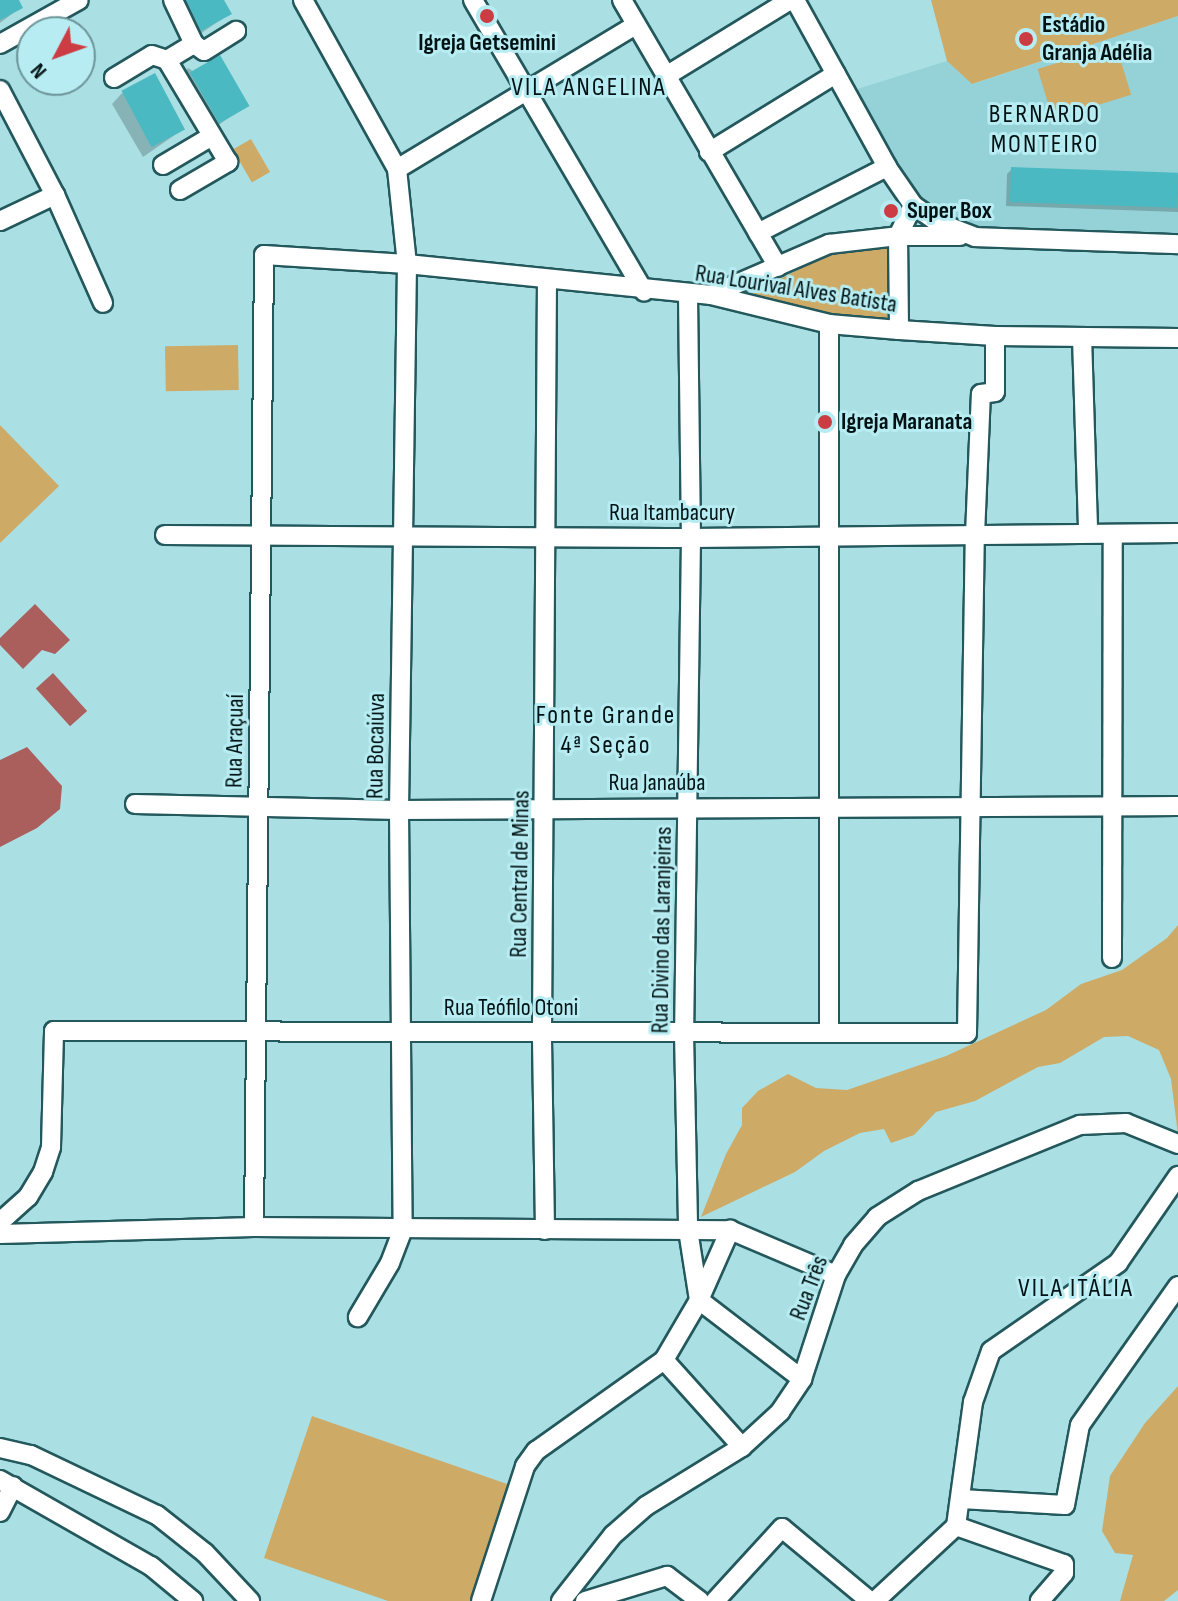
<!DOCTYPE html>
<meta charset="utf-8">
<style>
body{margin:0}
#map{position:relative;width:1178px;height:1601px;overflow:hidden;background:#aae0e4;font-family:"Sofia Sans Condensed",sans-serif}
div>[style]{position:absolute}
.built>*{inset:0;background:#94d2d8}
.green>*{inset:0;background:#ceaa67;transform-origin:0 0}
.water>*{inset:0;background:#ab5f5d;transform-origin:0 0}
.shadow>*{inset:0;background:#0003}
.building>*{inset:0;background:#4bb9c2;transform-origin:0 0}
.roads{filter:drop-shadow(2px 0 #23585c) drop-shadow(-2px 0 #23585c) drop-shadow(0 2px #23585c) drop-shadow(0 -2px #23585c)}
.minor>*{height:18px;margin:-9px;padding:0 9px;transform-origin:9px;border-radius:9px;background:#fff}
.dots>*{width:22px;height:22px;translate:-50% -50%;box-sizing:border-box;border:4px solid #b7edf2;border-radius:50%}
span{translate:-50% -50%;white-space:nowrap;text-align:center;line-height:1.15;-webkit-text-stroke:6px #b7edf2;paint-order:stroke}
.poi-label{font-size:24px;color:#001214;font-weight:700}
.left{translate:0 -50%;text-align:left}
.street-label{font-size:24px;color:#001214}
.neighbourhood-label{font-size:26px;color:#001214;letter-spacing:2px}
.north{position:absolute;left:16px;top:16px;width:80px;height:80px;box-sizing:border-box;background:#b7edf2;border:2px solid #6e9599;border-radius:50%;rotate:229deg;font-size:22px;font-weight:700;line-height:32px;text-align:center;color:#001214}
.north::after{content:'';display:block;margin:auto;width:28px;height:36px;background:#cc3c43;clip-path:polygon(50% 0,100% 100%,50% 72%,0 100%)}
</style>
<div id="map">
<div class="built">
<i style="clip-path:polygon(1178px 16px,1178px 234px,977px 230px,943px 218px,921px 200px,854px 90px,947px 61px,973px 84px)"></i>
</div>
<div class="green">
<i style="clip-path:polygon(931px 0,1178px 0,1178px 16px,972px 84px,947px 61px)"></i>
<i style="left:1116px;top:45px;width:52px;height:82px;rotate:73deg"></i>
<i style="left:251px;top:139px;width:38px;height:21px;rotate:60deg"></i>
<i style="clip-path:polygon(893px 245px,890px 323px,831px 319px,750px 295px,830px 253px)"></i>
<i style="left:238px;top:345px;width:45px;height:73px;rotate:89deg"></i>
<i style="clip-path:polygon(0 425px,59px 486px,0 543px)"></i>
<i style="clip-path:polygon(1178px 925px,1178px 1135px,1171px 1079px,1159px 1050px,1128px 1036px,1104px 1037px,1060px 1063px,1038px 1067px,975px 1101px,936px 1112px,914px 1135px,891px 1143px,884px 1129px,860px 1133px,824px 1151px,795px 1172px,701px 1217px,726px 1154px,742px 1125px,742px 1108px,758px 1091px,788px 1074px,816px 1088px,847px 1090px,946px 1056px,1046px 1010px,1081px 984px,1122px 970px,1167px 938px)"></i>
<i style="clip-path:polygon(1178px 1386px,1178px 1590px,1164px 1601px,1120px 1601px,1133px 1555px,1115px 1553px,1102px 1531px,1110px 1476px,1145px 1423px)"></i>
<i style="clip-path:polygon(312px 1416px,516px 1487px,477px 1601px,388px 1601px,264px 1558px)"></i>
</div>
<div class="water">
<i style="clip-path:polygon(35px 604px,70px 640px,55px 654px,42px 650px,23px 669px,0 645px,0 638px)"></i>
<i style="left:53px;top:673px;width:51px;height:23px;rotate:48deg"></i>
<i style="clip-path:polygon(27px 747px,62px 786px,60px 809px,37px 828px,0 847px,0 760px)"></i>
</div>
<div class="shadow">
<i style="clip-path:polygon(0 0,16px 0,20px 8px,0 23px)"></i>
<i style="clip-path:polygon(169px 0,221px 0,229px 14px,190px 41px)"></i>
<i style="clip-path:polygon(188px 68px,246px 105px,209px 132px,178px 79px)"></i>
<i style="clip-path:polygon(122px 93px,182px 130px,143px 157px,112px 104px)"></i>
<i style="clip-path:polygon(1012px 169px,1178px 175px,1178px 212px,1006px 206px,1007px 174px)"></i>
</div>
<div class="building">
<i style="clip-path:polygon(0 0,19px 0,23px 8px,0 20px)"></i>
<i style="clip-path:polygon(186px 0,224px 0,232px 14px,201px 31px)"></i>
<i style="left:220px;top:55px;width:59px;height:35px;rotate:60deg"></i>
<i style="left:155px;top:73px;width:64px;height:38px;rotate:62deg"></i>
<i style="left:1011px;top:167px;width:167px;height:35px;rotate:2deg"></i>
</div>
<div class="roads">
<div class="minor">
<i style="left:173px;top:0;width:49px;rotate:64.5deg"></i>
<i style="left:303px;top:0;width:193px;rotate:60.9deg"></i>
<i style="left:397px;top:169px;width:96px;rotate:84deg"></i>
<i style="left:407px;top:264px;width:546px;rotate:90.84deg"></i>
<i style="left:399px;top:810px;width:419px;rotate:89.5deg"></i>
<i style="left:403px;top:1229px;width:36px;rotate:111deg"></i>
<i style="left:390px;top:1263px;width:63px;rotate:120.7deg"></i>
<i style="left:473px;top:0;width:338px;rotate:59.6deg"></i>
<i style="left:622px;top:0;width:309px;rotate:59.7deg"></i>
<i style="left:795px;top:0;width:191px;rotate:61.1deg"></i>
<i style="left:887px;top:167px;width:46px;rotate:55.6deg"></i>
<i style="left:913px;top:205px;width:32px;rotate:35deg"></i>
<i style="left:939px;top:223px;width:39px;rotate:21deg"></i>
<i style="left:975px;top:237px;width:203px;rotate:2deg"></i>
<i style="left:0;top:44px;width:90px;rotate:-29.1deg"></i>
<i style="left:666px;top:76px;width:145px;rotate:-31.5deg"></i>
<i style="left:114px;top:78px;width:44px;rotate:-31.2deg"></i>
<i style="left:152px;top:55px;width:16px;rotate:18deg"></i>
<i style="left:0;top:90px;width:119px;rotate:62.4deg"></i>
<i style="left:55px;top:195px;width:118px;rotate:66deg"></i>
<i style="left:709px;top:152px;width:149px;rotate:-31.6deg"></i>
<i style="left:163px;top:165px;width:57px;rotate:-30.6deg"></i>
<i style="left:397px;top:169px;width:279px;rotate:-31.1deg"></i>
<i style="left:180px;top:190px;width:56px;rotate:-30.3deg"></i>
<i style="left:228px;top:162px;width:119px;rotate:-120.9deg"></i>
<i style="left:167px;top:60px;width:31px;rotate:-31deg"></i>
<i style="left:194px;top:44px;width:12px;rotate:35deg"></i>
<i style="left:204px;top:51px;width:38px;rotate:-32deg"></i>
<i style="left:0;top:221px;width:61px;rotate:-25.3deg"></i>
<i style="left:758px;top:233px;width:145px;rotate:-27.1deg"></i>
<i style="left:688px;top:295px;width:243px;rotate:89.3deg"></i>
<i style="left:691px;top:538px;width:495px;rotate:90.8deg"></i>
<i style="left:684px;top:1033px;width:197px;rotate:88.8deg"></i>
<i style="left:688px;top:1230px;width:71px;rotate:81.1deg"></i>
<i style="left:699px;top:1300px;width:130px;rotate:37.5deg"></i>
<i style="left:711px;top:295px;width:129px;rotate:-23.4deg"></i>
<i style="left:829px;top:244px;width:69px;rotate:-6.6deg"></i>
<i style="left:898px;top:236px;width:62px"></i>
<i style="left:829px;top:324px;width:709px;rotate:90deg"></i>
<i style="left:899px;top:330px;width:94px;rotate:-90.6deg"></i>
<i style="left:898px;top:236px;width:34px;rotate:-64deg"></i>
<i style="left:1082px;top:337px;width:196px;rotate:88.2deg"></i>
<i style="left:165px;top:535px;width:526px;rotate:0.33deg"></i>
<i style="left:691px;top:538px;width:487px;rotate:-0.6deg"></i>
<i style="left:135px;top:804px;width:264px;rotate:1.3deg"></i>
<i style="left:399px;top:810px;width:779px;rotate:-0.29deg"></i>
<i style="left:1112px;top:958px;width:424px;rotate:-89.9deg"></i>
<i style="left:0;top:1222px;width:38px;rotate:-42deg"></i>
<i style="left:28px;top:1197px;width:29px;rotate:-59deg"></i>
<i style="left:43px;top:1172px;width:26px;rotate:-72deg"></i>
<i style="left:51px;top:1147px;width:116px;rotate:-88.5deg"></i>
<i style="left:54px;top:1031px;width:913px;rotate:0.13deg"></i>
<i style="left:967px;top:1033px;width:498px;rotate:-89.1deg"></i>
<i style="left:975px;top:535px;width:141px;rotate:-87.6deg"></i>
<i style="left:981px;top:394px;width:14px;rotate:-8deg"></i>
<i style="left:995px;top:392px;width:56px;rotate:-90deg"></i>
<i style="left:254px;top:1227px;width:972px;rotate:-89.41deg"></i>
<i style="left:264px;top:255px;width:143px;rotate:3.6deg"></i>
<i style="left:407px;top:264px;width:306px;rotate:5.8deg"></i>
<i style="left:711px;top:295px;width:122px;rotate:13.8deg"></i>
<i style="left:829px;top:324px;width:70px;rotate:4.9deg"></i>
<i style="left:899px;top:330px;width:96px;rotate:3.6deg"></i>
<i style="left:995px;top:336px;width:183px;rotate:0.6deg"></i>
<i style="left:545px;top:1230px;width:198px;rotate:-90.9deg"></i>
<i style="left:542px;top:1032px;width:753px;rotate:-89.62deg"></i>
<i style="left:0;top:1234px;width:254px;rotate:-1.6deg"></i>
<i style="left:254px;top:1227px;width:476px;rotate:0.4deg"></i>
<i style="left:730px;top:1230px;width:115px;rotate:23deg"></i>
<i style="left:664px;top:1360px;width:117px;rotate:48.1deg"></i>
<i style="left:0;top:1448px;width:32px;rotate:13deg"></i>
<i style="left:31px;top:1455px;width:140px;rotate:25.5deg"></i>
<i style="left:157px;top:1515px;width:61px;rotate:38.4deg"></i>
<i style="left:205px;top:1553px;width:66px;rotate:46.8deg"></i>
<i style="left:0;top:1480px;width:174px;rotate:29.7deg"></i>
<i style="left:151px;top:1566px;width:55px;rotate:39.8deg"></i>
<i style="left:961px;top:1499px;width:104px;rotate:3.3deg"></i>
<i style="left:1065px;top:1505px;width:81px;rotate:-79.4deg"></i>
<i style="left:1080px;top:1425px;width:170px;rotate:-54.8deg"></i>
<i style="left:0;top:1512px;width:29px;rotate:-63deg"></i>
<i style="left:956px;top:1526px;width:125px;rotate:-82.2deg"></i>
<i style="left:973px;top:1402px;width:54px;rotate:-70.6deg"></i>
<i style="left:991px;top:1351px;width:155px;rotate:-34.7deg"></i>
<i style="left:1118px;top:1263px;width:106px;rotate:-55.4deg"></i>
<i style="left:481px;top:1601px;width:142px;rotate:-71.9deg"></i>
<i style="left:525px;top:1466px;width:19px;rotate:-54deg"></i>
<i style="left:536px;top:1451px;width:157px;rotate:-35.4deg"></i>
<i style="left:664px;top:1360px;width:69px;rotate:-59.7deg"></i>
<i style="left:699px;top:1300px;width:77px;rotate:-66.1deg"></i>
<i style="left:561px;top:1601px;width:84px;rotate:-51.8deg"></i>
<i style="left:613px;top:1535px;width:44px;rotate:-41.3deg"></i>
<i style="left:646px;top:1506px;width:113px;rotate:-31.6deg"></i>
<i style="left:742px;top:1447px;width:52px;rotate:-42.6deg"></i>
<i style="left:780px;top:1412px;width:40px;rotate:-56deg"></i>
<i style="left:802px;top:1379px;width:109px;rotate:-71.9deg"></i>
<i style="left:836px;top:1275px;width:34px;rotate:-60deg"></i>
<i style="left:853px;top:1245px;width:37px;rotate:-49deg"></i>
<i style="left:877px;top:1217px;width:49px;rotate:-32.4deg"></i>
<i style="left:918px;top:1191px;width:175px;rotate:-22.2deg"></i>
<i style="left:1080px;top:1125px;width:46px;rotate:-2.5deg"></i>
<i style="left:1126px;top:1123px;width:56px;rotate:22deg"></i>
<i style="left:585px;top:1601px;width:86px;rotate:-17deg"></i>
<i style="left:667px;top:1576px;width:41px;rotate:37.1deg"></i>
<i style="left:715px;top:1601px;width:99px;rotate:-47.5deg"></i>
<i style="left:782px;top:1528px;width:114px;rotate:39.7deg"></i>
<i style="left:875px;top:1601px;width:110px;rotate:-42.8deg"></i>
<i style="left:956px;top:1526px;width:114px;rotate:19.4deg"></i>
<i style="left:1064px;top:1564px;width:9px;rotate:90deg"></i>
<i style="left:1064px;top:1573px;width:37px;rotate:131deg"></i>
</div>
</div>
<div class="dots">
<i style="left:487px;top:16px;background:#cc3c43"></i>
<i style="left:1026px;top:39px;background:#cc3c43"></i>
<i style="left:891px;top:211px;background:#cc3c43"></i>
<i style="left:825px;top:422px;background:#cc3c43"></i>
</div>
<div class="poi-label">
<span class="left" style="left:1042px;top:39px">Estádio<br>Granja Adélia</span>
<span style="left:487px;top:43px">Igreja Getsemini</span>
<span class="left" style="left:907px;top:211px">Super Box</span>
<span class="left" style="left:841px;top:422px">Igreja Maranata</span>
</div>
<div class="street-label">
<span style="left:796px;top:289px;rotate:9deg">Rua Lourival Alves Batista</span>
<span style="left:672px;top:513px">Rua Itambacury</span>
<span style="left:235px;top:741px;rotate:-89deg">Rua Araçuaí</span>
<span style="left:376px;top:746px;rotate:-89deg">Rua Bocaiúva</span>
<span style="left:657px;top:783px">Rua Janaúba</span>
<span style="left:520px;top:874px;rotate:-89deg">Rua Central de Minas</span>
<span style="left:662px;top:930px;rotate:-89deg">Rua Divino das Laranjeiras</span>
<span style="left:511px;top:1008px">Rua Teófilo Otoni</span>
<span style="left:809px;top:1288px;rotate:-69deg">Rua Três</span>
</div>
<div class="neighbourhood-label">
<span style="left:589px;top:88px">VILA ANGELINA</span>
<span style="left:1045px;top:130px">BERNARDO<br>MONTEIRO</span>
<span style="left:606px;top:731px">Fonte Grande<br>4ª Seção</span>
<span style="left:1076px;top:1289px">VILA ITÁLIA</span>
</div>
<div class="north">N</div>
</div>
